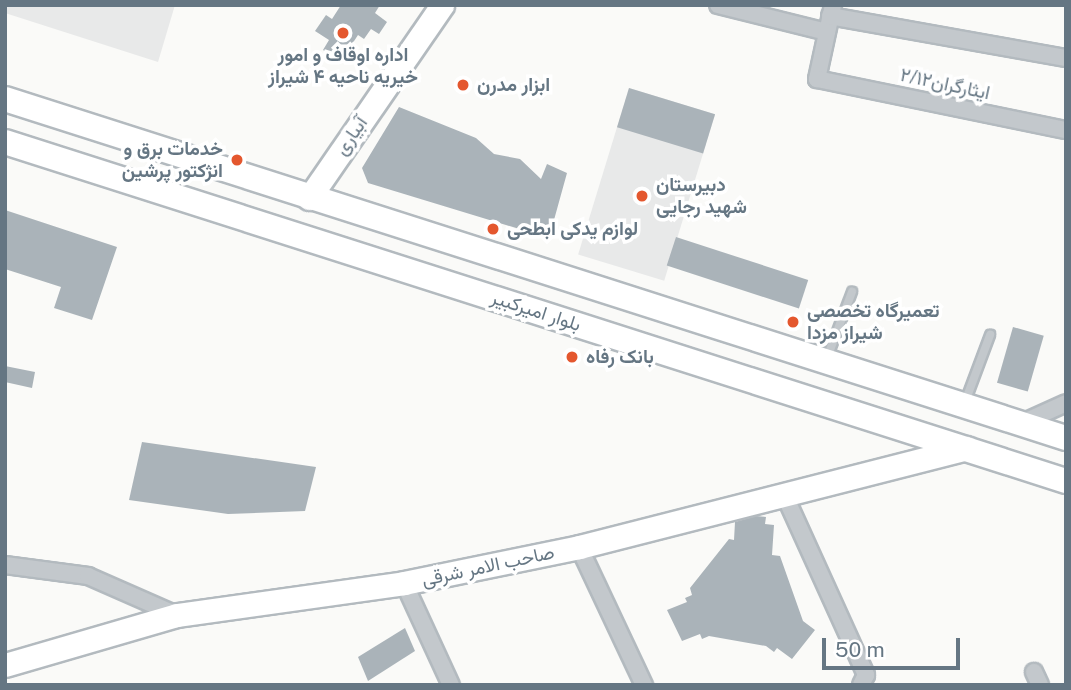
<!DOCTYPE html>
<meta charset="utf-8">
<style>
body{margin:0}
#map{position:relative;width:1071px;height:690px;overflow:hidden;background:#fafaf8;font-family:"Public Sans",Vazirmatn,sans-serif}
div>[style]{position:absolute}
.built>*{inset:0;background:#e8e9e9;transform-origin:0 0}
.building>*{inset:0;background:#aab3b9;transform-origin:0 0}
.roads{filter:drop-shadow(2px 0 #b3babf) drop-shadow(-2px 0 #b3babf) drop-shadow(0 2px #b3babf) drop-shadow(0 -2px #b3babf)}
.lane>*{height:8px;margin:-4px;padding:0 4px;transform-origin:4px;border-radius:4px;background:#c3c8cc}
.street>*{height:16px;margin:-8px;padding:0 8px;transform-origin:8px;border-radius:8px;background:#c3c8cc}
.secondary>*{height:23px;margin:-11.5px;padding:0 11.5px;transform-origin:11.5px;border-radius:11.5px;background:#fff}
.primary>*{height:24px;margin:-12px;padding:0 12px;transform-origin:12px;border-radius:12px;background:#fff}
.dots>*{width:19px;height:19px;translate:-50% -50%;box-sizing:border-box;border:4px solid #fff;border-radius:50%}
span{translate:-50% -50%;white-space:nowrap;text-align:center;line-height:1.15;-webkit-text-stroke:7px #fff;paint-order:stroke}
.poi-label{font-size:19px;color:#657683;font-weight:700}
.left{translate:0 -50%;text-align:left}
.right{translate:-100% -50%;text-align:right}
.street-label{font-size:19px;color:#657683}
.frame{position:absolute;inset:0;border:7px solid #657683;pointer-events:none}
.scale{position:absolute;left:822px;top:638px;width:138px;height:32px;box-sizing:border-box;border:4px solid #657683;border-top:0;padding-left:9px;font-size:21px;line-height:24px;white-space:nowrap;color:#657683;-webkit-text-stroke:5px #fff;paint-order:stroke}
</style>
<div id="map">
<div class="built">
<i style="clip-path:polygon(5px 5px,175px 5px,158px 62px,5px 13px)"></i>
<i style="left:629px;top:88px;width:90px;height:174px;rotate:17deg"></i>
</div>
<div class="building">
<i style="clip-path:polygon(341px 5px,380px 5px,375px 13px,387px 22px,379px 34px,371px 29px,364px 39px,358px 35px,341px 61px,323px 50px,329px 40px,315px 31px,326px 15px,332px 19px)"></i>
<i style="left:629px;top:88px;width:90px;height:41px;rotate:17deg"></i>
<i style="clip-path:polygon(399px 107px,476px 138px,494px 154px,520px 159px,541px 179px,547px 164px,567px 173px,549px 238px,368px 183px,362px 168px)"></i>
<i style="clip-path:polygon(5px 210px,117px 247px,92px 320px,54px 308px,61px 287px,5px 269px)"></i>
<i style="left:676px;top:237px;width:139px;height:30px;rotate:18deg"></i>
<i style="left:1013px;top:327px;width:32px;height:58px;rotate:16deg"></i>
<i style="clip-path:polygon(5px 366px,35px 372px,32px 388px,5px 382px)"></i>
<i style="clip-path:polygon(142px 442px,316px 467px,305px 511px,228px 514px,129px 500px)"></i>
<i style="clip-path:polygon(756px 516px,766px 517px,765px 524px,774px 525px,772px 555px,780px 556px,803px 621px,815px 630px,792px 659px,777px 648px,774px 652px,766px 646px,709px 636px,702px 639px,700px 634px,682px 641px,667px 610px,687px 602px,685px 598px,692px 595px,690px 588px,729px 539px,734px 540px,735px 522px)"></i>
<i style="clip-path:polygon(405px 628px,415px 651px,368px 681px,358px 657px)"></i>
</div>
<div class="roads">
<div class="lane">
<i style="left:827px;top:358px;width:71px;rotate:-69.3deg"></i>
<i style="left:965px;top:402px;width:72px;rotate:-69.5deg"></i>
</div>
<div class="street">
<i style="left:718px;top:5px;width:112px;rotate:13.9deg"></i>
<i style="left:833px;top:5px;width:76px;rotate:102.2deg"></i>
<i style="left:817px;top:79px;width:254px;rotate:11.6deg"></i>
<i style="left:830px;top:16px;width:240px;rotate:10.1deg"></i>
<i style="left:1022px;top:423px;width:48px;rotate:-24.4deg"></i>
<i style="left:784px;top:494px;width:199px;rotate:65.6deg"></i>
<i style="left:866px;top:675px;width:11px;rotate:117deg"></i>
<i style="left:579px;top:547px;width:153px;rotate:64.8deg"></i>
<i style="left:5px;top:565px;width:84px;rotate:7.5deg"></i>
<i style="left:88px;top:576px;width:97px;rotate:23.7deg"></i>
<i style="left:404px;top:583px;width:112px;rotate:65.3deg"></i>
<i style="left:1034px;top:672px;width:14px;rotate:65deg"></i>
</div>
<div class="secondary">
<i style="left:309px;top:198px;width:234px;rotate:-55.4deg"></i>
<i style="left:5px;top:665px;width:179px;rotate:-16.2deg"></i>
<i style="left:177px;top:615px;width:229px;rotate:-8deg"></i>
<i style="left:404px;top:583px;width:179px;rotate:-11.6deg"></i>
<i style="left:579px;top:547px;width:400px;rotate:-14.3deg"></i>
</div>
<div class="primary">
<i style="left:5px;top:99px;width:1114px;rotate:17.72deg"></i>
<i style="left:5px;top:142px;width:1114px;rotate:17.72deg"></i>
</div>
</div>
<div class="dots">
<i style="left:343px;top:33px;background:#e4572e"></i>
<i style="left:463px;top:85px;background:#e4572e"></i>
<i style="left:237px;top:160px;background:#e4572e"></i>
<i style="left:642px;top:196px;background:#e4572e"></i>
<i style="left:493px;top:229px;background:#e4572e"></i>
<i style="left:793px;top:322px;background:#e4572e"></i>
<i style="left:572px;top:357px;background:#e4572e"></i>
</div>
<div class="poi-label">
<span style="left:343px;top:66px">اداره اوقاف و امور<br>خیریه ناحیه ۴ شیراز</span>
<span class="left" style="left:477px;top:85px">ابزار مدرن</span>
<span class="right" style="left:223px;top:160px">خدمات برق و<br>انژکتور پرشین</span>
<span class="left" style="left:656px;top:196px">دبیرستان<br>شهید رجایی</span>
<span class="left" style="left:507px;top:229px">لوازم یدکی ابطحی</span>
<span class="left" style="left:807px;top:322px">تعمیرگاه تخصصی<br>شیراز مزدا</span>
<span class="left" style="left:586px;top:357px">بانک رفاه</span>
</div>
<div class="street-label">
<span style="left:945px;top:84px;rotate:12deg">ایثارگران۲/۱۲</span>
<span style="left:351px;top:136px;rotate:-55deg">آبیاری</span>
<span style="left:536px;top:311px;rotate:18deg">بلوار امیرکبیر</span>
<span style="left:488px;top:566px;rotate:-12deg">صاحب الامر شرقی</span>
</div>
<div class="frame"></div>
<div class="scale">50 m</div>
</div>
